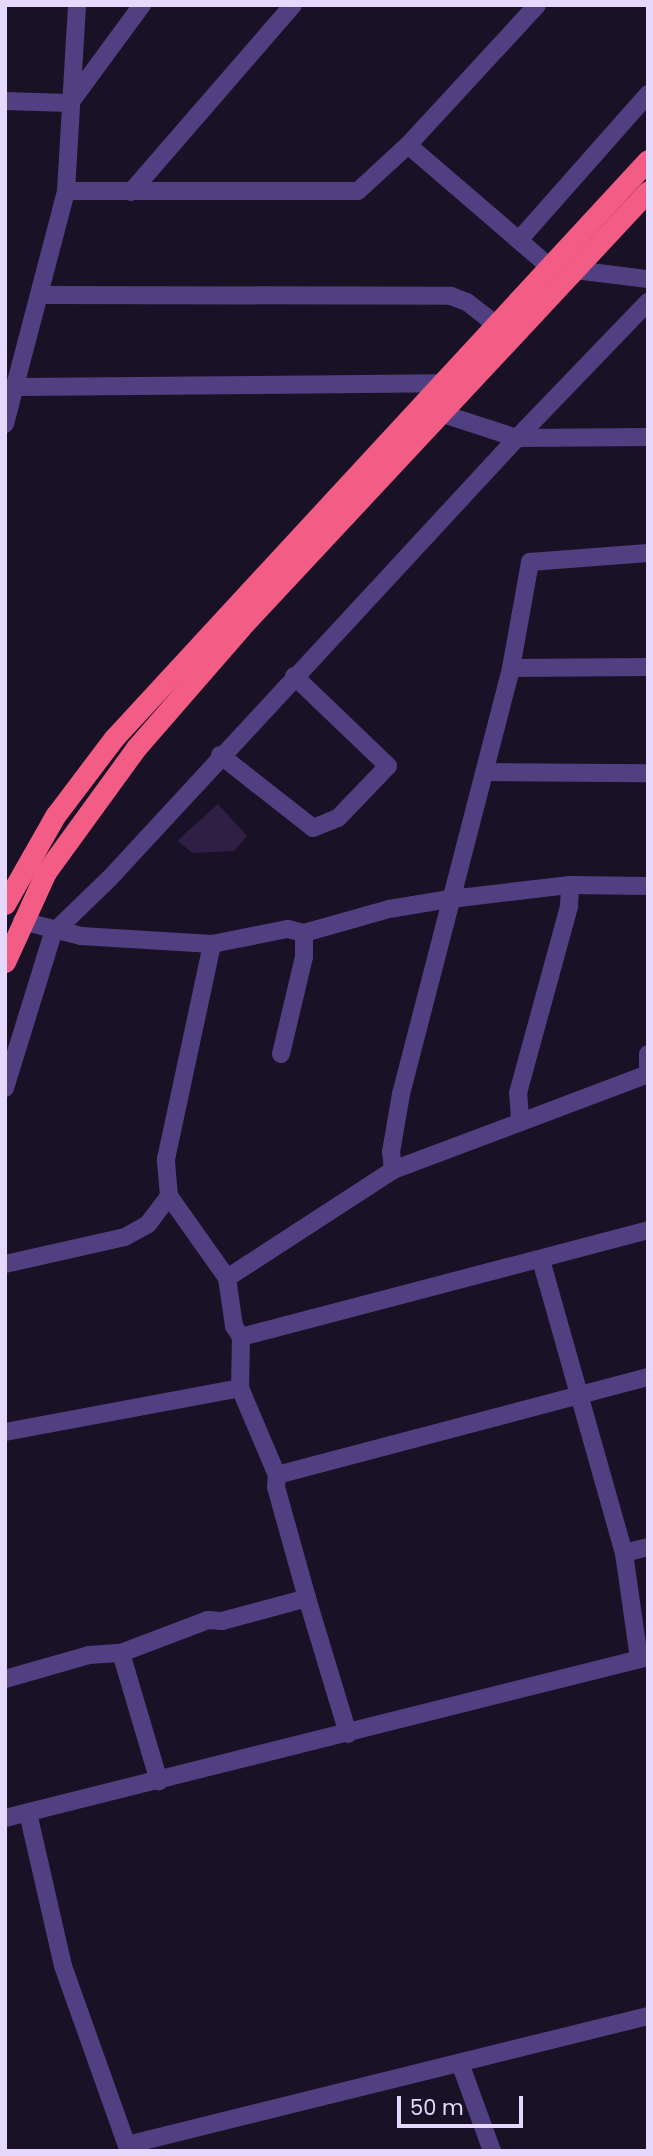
<!DOCTYPE html>
<style>
body{margin:0}
#map{position:relative;width:653px;height:2156px;overflow:hidden;background:#191126;font-family:Poppins,sans-serif}
div>[style]{position:absolute}
.building>*{inset:0;background:#2f1f45}
.minor>*{height:18px;margin:-9px;padding:0 9px;transform-origin:9px;border-radius:9px;background:#504081}
.highway>*{height:21px;margin:-10.5px;padding:0 10.5px;transform-origin:10.5px;border-radius:10.5px;background:#f35d85}
span{translate:-50% -50%;white-space:nowrap;text-align:center;line-height:1.15;-webkit-text-stroke:7px #191126;paint-order:stroke}
.frame{position:absolute;inset:0;border:7px solid #e4d9fc;pointer-events:none}
.scale{position:absolute;left:397px;top:2096px;width:126px;height:32px;box-sizing:border-box;border:4px solid #e4d9fc;border-top:0;padding-left:9px;font-size:21px;line-height:24px;white-space:nowrap;color:#e4d9fc;-webkit-text-stroke:5px #191126;paint-order:stroke}
</style>
<div id="map">
<div class="building">
<i style="clip-path:polygon(218px 804px,247px 836px,234px 851px,193px 853px,177px 841px)"></i>
</div>
<div class="minor">
<i style="left:5px;top:101px;width:65px;rotate:1.8deg"></i>
<i style="left:70px;top:103px;width:122px;rotate:-53.7deg"></i>
<i style="left:408px;top:145px;width:190px;rotate:-47.3deg"></i>
<i style="left:66px;top:191px;width:292px"></i>
<i style="left:358px;top:191px;width:68px;rotate:-42.6deg"></i>
<i style="left:408px;top:145px;width:187px;rotate:40.7deg"></i>
<i style="left:550px;top:267px;width:99px;rotate:7deg"></i>
<i style="left:131px;top:192px;width:247px;rotate:-49.1deg"></i>
<i style="left:519px;top:240px;width:195px;rotate:-48.5deg"></i>
<i style="left:41px;top:295px;width:410px;rotate:0.1deg"></i>
<i style="left:451px;top:296px;width:17px;rotate:21deg"></i>
<i style="left:467px;top:302px;width:34px;rotate:38deg"></i>
<i style="left:18px;top:387px;width:423px;rotate:-0.5deg"></i>
<i style="left:440px;top:413px;width:81px;rotate:18deg"></i>
<i style="left:517px;top:438px;width:189px;rotate:-46.1deg"></i>
<i style="left:5px;top:424px;width:241px;rotate:-75.3deg"></i>
<i style="left:66px;top:191px;width:186px;rotate:-86.6deg"></i>
<i style="left:511px;top:668px;width:137px;rotate:-0.4deg"></i>
<i style="left:220px;top:755px;width:118px;rotate:38.1deg"></i>
<i style="left:313px;top:828px;width:27px;rotate:-22deg"></i>
<i style="left:338px;top:818px;width:72px;rotate:-46.1deg"></i>
<i style="left:388px;top:766px;width:130px;rotate:-136.2deg"></i>
<i style="left:485px;top:772px;width:163px;rotate:0.4deg"></i>
<i style="left:22px;top:921px;width:61px;rotate:14.3deg"></i>
<i style="left:81px;top:936px;width:131px;rotate:3.5deg"></i>
<i style="left:212px;top:944px;width:77px;rotate:-11.2deg"></i>
<i style="left:288px;top:929px;width:16px;rotate:14deg"></i>
<i style="left:304px;top:933px;width:88px;rotate:-15.8deg"></i>
<i style="left:389px;top:909px;width:62px;rotate:-9.3deg"></i>
<i style="left:450px;top:899px;width:121px;rotate:-6.7deg"></i>
<i style="left:570px;top:885px;width:78px;rotate:0.7deg"></i>
<i style="left:281px;top:1054px;width:100px;rotate:-76.7deg"></i>
<i style="left:304px;top:957px;width:24px;rotate:-90deg"></i>
<i style="left:648px;top:1054px;width:12px;rotate:90deg"></i>
<i style="left:5px;top:1088px;width:162px;rotate:-72.8deg"></i>
<i style="left:53px;top:933px;width:78px;rotate:-44deg"></i>
<i style="left:109px;top:879px;width:601px;rotate:-47.23deg"></i>
<i style="left:517px;top:438px;width:131px;rotate:-0.4deg"></i>
<i style="left:520px;top:1119px;width:26px;rotate:-94deg"></i>
<i style="left:518px;top:1093px;width:194px;rotate:-74.7deg"></i>
<i style="left:569px;top:906px;width:21px;rotate:-87deg"></i>
<i style="left:393px;top:1170px;width:18px;rotate:-96deg"></i>
<i style="left:391px;top:1152px;width:59px;rotate:-80.2deg"></i>
<i style="left:401px;top:1094px;width:440px;rotate:-75.5deg"></i>
<i style="left:511px;top:668px;width:108px;rotate:-79.8deg"></i>
<i style="left:530px;top:562px;width:118px;rotate:-4.4deg"></i>
<i style="left:169px;top:1196px;width:100px;rotate:54.7deg"></i>
<i style="left:227px;top:1278px;width:49px;rotate:81.7deg"></i>
<i style="left:234px;top:1326px;width:13px;rotate:58deg"></i>
<i style="left:241px;top:1337px;width:51px;rotate:91.1deg"></i>
<i style="left:240px;top:1388px;width:95px;rotate:67deg"></i>
<i style="left:277px;top:1475px;width:12px;rotate:95deg"></i>
<i style="left:276px;top:1487px;width:115px;rotate:74.4deg"></i>
<i style="left:307px;top:1598px;width:142px;rotate:73.2deg"></i>
<i style="left:541px;top:1260px;width:305px;rotate:74.2deg"></i>
<i style="left:624px;top:1553px;width:107px;rotate:81.9deg"></i>
<i style="left:5px;top:1264px;width:123px;rotate:-12.7deg"></i>
<i style="left:125px;top:1237px;width:26px;rotate:-29deg"></i>
<i style="left:148px;top:1224px;width:35px;rotate:-53deg"></i>
<i style="left:169px;top:1196px;width:37px;rotate:-95deg"></i>
<i style="left:166px;top:1159px;width:220px;rotate:-77.9deg"></i>
<i style="left:227px;top:1278px;width:198px;rotate:-33deg"></i>
<i style="left:393px;top:1170px;width:272px;rotate:-20.6deg"></i>
<i style="left:241px;top:1337px;width:421px;rotate:-14.7deg"></i>
<i style="left:5px;top:1432px;width:239px;rotate:-10.6deg"></i>
<i style="left:277px;top:1475px;width:384px;rotate:-14.8deg"></i>
<i style="left:624px;top:1553px;width:25px;rotate:-14deg"></i>
<i style="left:121px;top:1653px;width:134px;rotate:73.5deg"></i>
<i style="left:5px;top:1679px;width:87px;rotate:-15.9deg"></i>
<i style="left:89px;top:1655px;width:32px;rotate:-4deg"></i>
<i style="left:121px;top:1653px;width:93px;rotate:-20.8deg"></i>
<i style="left:208px;top:1620px;width:14px;rotate:4deg"></i>
<i style="left:222px;top:1621px;width:88px;rotate:-15.1deg"></i>
<i style="left:28px;top:1813px;width:157px;rotate:77.1deg"></i>
<i style="left:63px;top:1966px;width:196px;rotate:70.4deg"></i>
<i style="left:5px;top:1818px;width:663px;rotate:-14.06deg"></i>
<i style="left:460px;top:2063px;width:94px;rotate:70deg"></i>
<i style="left:127px;top:2145px;width:537px;rotate:-13.91deg"></i>
</div>
<div class="highway">
<i style="left:5px;top:904px;width:101px;rotate:-60.4deg"></i>
<i style="left:55px;top:816px;width:98px;rotate:-52.9deg"></i>
<i style="left:114px;top:738px;width:787px;rotate:-47.27deg"></i>
<i style="left:5px;top:962px;width:99px;rotate:-65.5deg"></i>
<i style="left:46px;top:872px;width:153px;rotate:-54deg"></i>
<i style="left:136px;top:748px;width:160px;rotate:-49deg"></i>
<i style="left:241px;top:627px;width:596px;rotate:-46.97deg"></i>
</div>
<div class="frame"></div>
<div class="scale">50 m</div>
</div>
